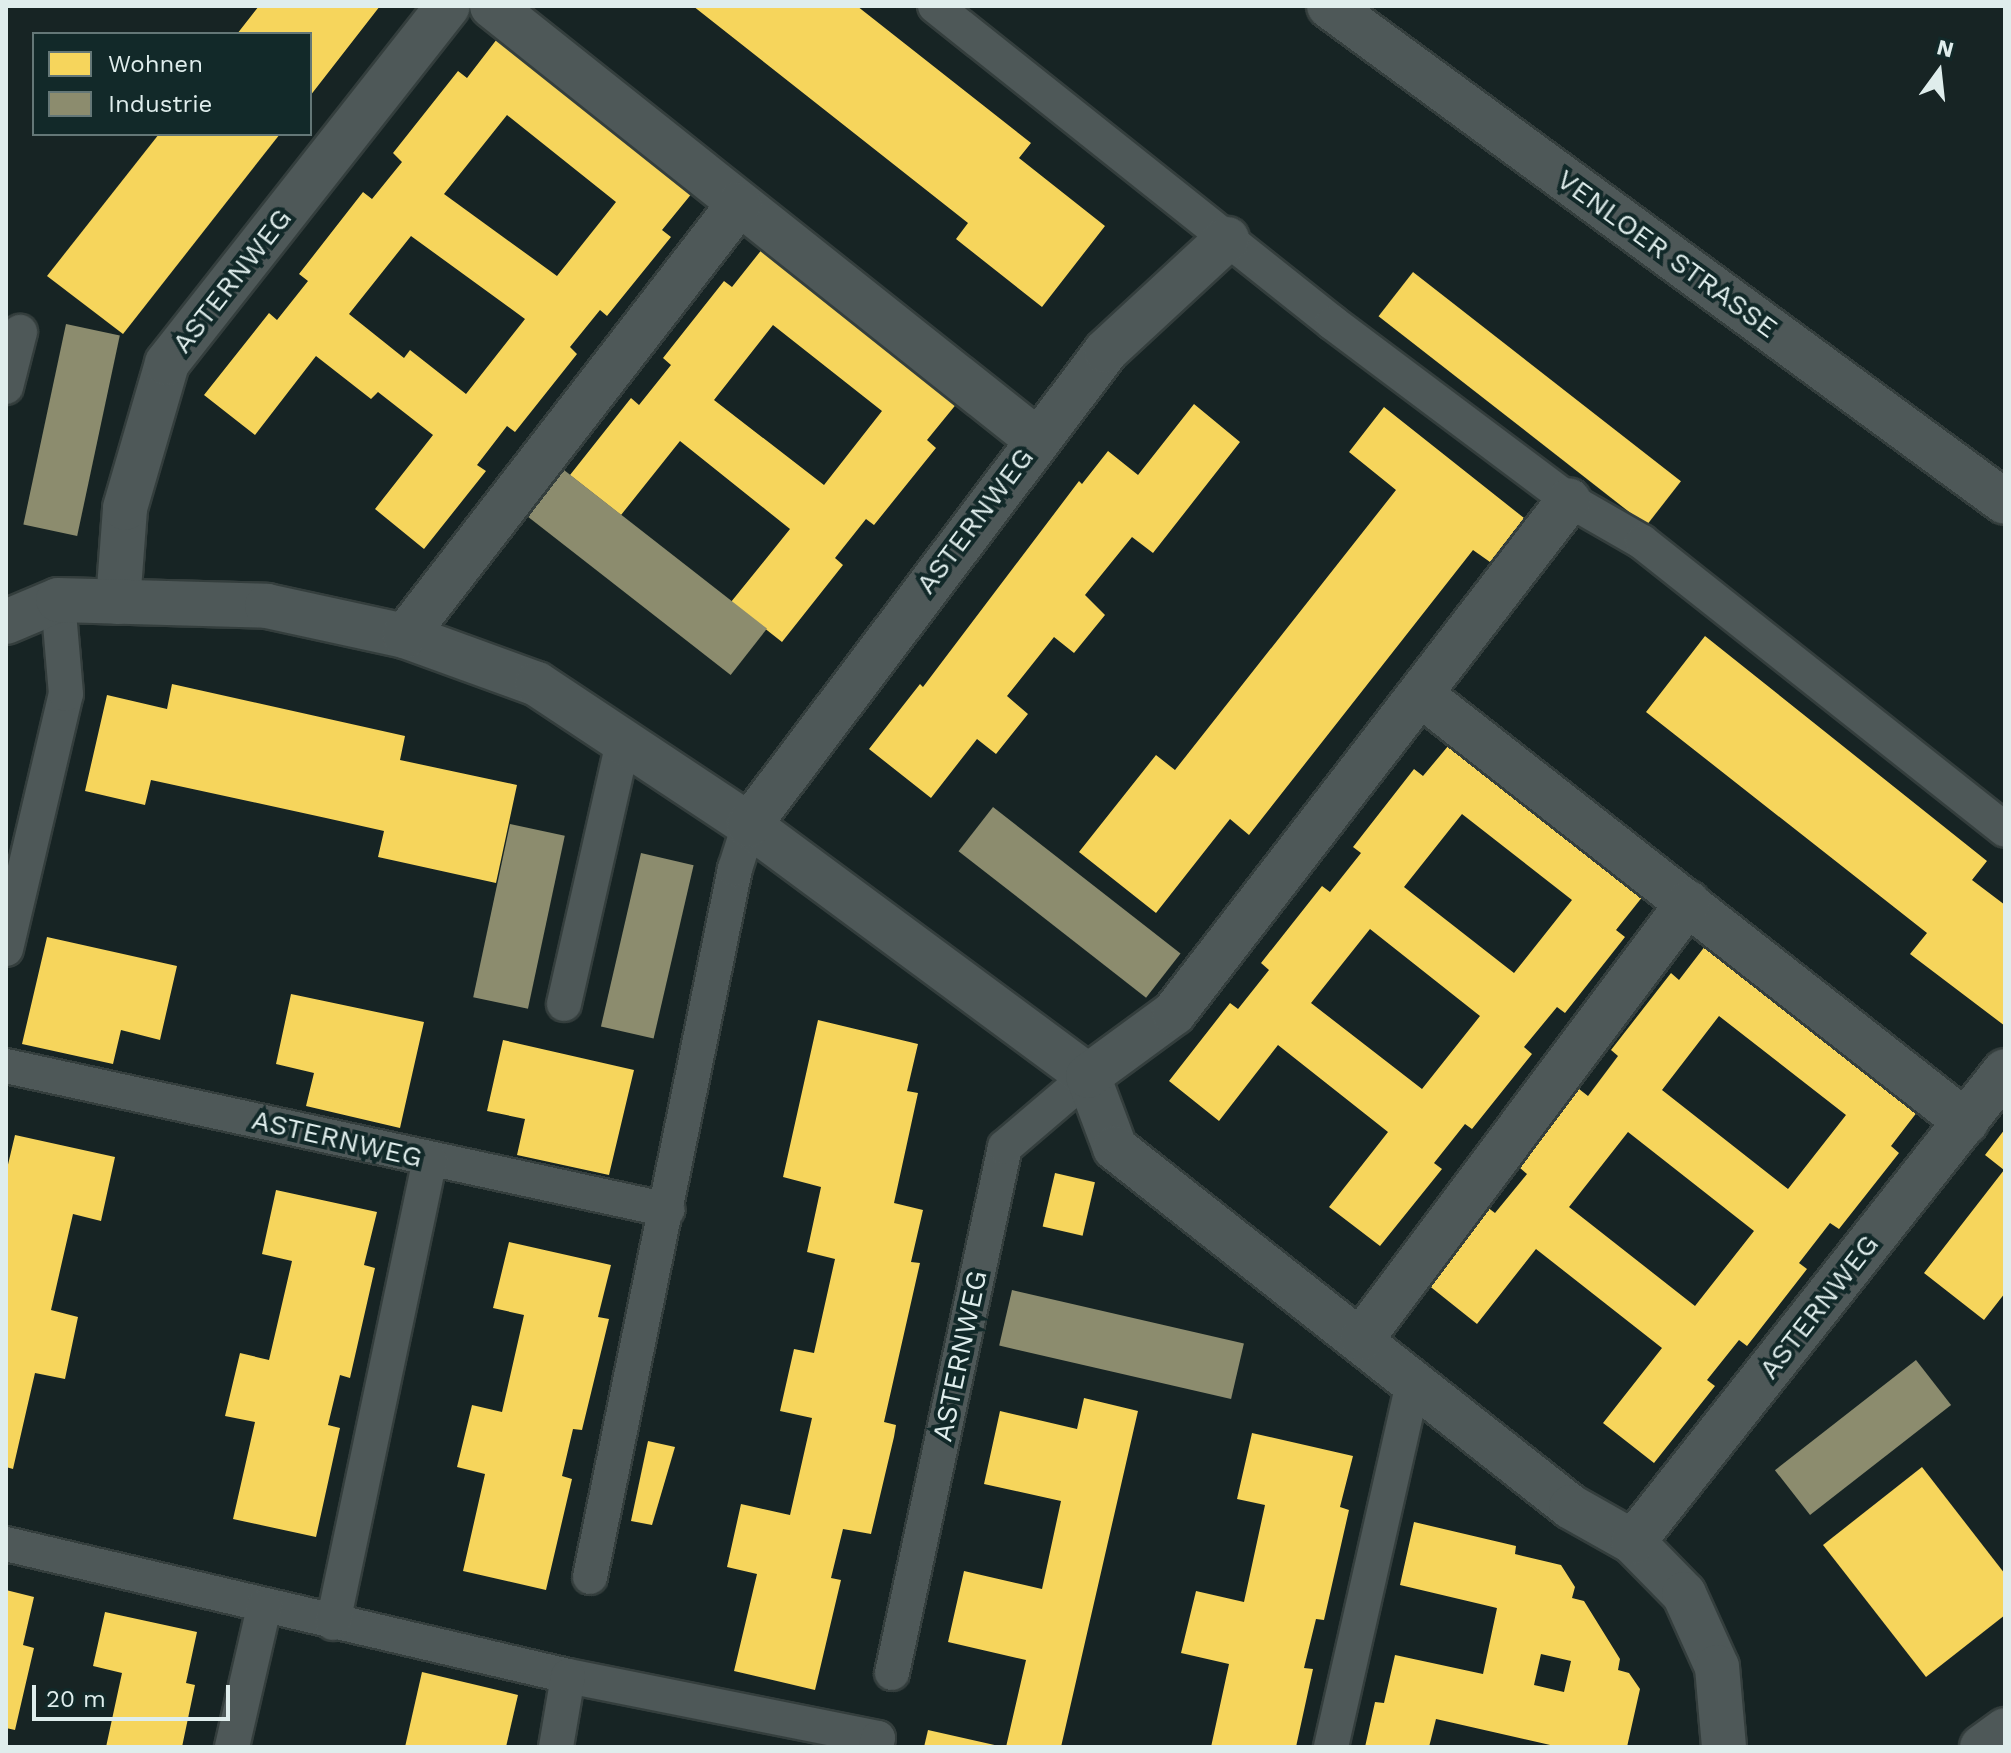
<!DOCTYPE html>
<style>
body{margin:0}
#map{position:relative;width:2011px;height:1753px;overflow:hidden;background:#172424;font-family:"Work Sans",sans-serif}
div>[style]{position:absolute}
.homes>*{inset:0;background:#f6d55c;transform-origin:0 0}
.industry>*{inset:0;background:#8c8c6e;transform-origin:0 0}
.roads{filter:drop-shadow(2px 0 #343e3d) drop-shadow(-2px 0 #343e3d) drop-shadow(0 2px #343e3d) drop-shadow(0 -2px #343e3d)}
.service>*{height:34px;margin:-17px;padding:0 17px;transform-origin:17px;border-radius:17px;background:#4e5858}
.minor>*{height:44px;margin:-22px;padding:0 22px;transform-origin:22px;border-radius:22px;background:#4e5858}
.secondary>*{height:44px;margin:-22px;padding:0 22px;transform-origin:22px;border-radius:22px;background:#4e5858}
span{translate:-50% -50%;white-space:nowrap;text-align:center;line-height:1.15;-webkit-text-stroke:8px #122929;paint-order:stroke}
.street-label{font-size:28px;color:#dfedec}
.frame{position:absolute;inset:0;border:8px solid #dfedec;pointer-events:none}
.legend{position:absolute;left:32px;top:32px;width:280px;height:104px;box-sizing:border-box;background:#122929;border:2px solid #647777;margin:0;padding:10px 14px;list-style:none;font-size:24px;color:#dfedec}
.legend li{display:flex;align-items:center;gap:16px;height:40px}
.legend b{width:40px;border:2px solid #647777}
.north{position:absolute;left:1899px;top:32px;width:80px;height:80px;-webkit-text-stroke:6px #122929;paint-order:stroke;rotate:15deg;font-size:22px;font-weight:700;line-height:32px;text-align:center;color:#dfedec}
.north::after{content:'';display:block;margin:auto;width:28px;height:36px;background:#dfedec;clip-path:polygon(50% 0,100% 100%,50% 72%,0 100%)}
.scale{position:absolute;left:32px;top:1685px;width:198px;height:36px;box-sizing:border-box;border:4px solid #dfedec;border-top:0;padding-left:10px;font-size:24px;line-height:28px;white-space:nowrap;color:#dfedec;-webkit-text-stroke:6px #122929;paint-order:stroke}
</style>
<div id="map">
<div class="homes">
<i style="clip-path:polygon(259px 6px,380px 6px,310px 96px,310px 34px,237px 34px)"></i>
<i style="clip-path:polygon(693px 6px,857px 6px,1031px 143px,1019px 158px,1105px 226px,1042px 307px,956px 239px,968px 223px)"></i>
<i style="clip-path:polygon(evenodd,497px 39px,693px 192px,662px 230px,671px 237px,607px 316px,600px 310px,570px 347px,577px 354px,515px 432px,507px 426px,477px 465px,486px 471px,424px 549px,375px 509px,433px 435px,378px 392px,371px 399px,316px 356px,255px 435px,204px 395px,269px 313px,277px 320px,308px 281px,299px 274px,363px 192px,372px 199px,402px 162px,393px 153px,458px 71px,467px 78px,497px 39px,507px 115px,616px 202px,557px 276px,444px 194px,507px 115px,497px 39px,411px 236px,525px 319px,466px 394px,410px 350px,404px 358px,349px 314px,411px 236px)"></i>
<i style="clip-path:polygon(159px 134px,280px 134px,123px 334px,47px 276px)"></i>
<i style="clip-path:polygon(evenodd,763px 248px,958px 402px,927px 440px,936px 448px,874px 525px,866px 519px,835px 558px,843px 565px,782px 642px,731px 602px,790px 529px,680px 441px,621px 515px,570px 475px,631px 398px,639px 405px,671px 365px,663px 358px,724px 281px,732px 287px,763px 248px,773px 325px,882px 411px,824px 485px,714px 400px,773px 325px)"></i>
<i style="left:1413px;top:272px;width:340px;height:56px;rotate:38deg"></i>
<i style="clip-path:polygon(1194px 404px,1240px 442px,1153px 553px,1132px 537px,1085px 595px,1105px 615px,1074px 653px,1054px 637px,1007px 696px,1028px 714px,996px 754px,977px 739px,931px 798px,869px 749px,920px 684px,923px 687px,1079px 481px,1082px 484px,1108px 451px,1138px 475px)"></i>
<i style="clip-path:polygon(1384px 407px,1524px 518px,1490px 562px,1473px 550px,1249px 835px,1230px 819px,1156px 913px,1079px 852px,1156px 755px,1175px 770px,1396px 490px,1349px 452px)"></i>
<i style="clip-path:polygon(1705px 636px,1987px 861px,1972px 880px,2005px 905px,2005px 1026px,1910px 954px,1927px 933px,1646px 712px)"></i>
<i style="clip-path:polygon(172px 684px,405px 736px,400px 760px,517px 785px,496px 883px,378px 857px,384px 831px,326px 818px,151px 780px,145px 805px,85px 791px,107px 695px,167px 709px)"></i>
<i style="clip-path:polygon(evenodd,1454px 739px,1647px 891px,1616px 930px,1625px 937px,1565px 1013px,1557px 1007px,1524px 1047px,1532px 1054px,1472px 1129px,1465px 1124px,1434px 1163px,1442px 1169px,1380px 1246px,1329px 1207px,1388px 1132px,1278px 1045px,1219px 1121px,1169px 1081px,1230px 1003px,1238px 1009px,1269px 970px,1261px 963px,1322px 886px,1330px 892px,1361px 853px,1353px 847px,1414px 769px,1423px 776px,1454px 739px,1462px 814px,1572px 900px,1514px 973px,1404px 887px,1462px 814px,1454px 739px,1370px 929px,1480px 1016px,1422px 1089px,1311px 1003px,1370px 929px)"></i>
<i style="clip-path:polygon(47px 937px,177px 966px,160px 1040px,121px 1030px,113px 1064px,22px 1044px)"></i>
<i style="clip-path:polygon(evenodd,1709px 941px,1921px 1107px,1891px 1146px,1899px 1153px,1839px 1229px,1830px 1223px,1799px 1263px,1807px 1269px,1747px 1346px,1739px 1340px,1707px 1380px,1715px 1386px,1654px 1463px,1603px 1423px,1662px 1348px,1536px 1249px,1477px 1324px,1427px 1284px,1487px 1207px,1495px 1213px,1527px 1174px,1519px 1167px,1579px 1089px,1588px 1096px,1618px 1056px,1611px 1050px,1671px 973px,1679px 980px,1709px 941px,1719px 1016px,1846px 1115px,1788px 1189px,1662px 1090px,1719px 1016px,1709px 941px,1628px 1132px,1754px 1231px,1695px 1306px,1569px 1207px,1628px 1132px)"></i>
<i style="clip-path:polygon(291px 994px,424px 1022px,400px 1128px,306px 1106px,314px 1073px,276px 1064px)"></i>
<i style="clip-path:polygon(818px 1020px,918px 1044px,907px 1091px,918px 1093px,894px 1203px,923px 1210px,911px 1262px,920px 1263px,884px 1422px,896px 1425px,894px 1437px,871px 1534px,843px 1529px,831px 1578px,841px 1580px,815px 1690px,734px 1671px,757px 1574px,727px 1567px,741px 1504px,790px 1515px,812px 1418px,780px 1411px,794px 1349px,814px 1353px,835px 1259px,807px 1252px,821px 1187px,783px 1177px)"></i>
<i style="clip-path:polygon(503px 1040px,634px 1070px,609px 1175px,517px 1155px,525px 1119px,487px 1111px)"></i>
<i style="clip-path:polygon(2005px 1129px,2005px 1293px,1984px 1320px,1924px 1273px,2004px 1170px,1985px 1155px)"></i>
<i style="clip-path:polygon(15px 1135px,115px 1157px,101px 1221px,73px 1214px,51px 1310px,78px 1317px,65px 1379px,35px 1373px,13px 1469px,6px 1467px,6px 1173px)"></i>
<i style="left:1055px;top:1173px;width:41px;height:55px;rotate:13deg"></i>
<i style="clip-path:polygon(276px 1190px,377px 1212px,364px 1265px,375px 1268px,350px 1378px,340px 1375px,328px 1425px,340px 1428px,316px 1537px,233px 1519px,255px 1422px,225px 1416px,240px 1353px,269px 1360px,292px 1261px,262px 1254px)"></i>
<i style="clip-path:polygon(509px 1242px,611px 1265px,598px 1317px,609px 1319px,582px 1430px,573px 1429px,562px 1476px,572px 1479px,546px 1590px,463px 1571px,485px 1474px,457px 1467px,472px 1405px,502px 1412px,524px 1315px,493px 1308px)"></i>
<i style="clip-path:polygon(1084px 1398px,1138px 1411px,1061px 1747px,1006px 1747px,1026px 1660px,948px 1642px,964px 1571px,1042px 1589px,1061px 1501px,984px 1484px,1000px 1411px,1077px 1429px)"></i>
<i style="clip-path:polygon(1252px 1433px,1353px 1456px,1340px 1507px,1349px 1510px,1324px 1620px,1316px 1619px,1304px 1668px,1313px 1669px,1296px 1747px,1211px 1747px,1229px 1664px,1181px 1653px,1196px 1591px,1244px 1602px,1265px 1505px,1237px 1499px)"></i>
<i style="clip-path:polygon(648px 1441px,675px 1447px,652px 1525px,631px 1521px)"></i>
<i style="clip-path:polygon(1922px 1467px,2005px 1574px,2005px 1615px,1926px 1677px,1823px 1545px)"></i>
<i style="clip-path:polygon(evenodd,1414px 1522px,1516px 1546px,1515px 1554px,1561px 1565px,1575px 1587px,1572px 1598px,1584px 1601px,1620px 1659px,1618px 1670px,1629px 1673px,1640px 1689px,1627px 1747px,1559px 1747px,1436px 1719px,1429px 1747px,1365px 1747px,1375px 1702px,1384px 1703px,1395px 1655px,1483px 1674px,1497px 1608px,1400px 1585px,1414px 1522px,1541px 1654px,1571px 1661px,1564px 1692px,1534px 1685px,1541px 1654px)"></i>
<i style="clip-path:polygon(6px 1590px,34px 1597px,23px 1645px,34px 1648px,15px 1730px,6px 1728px)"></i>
<i style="clip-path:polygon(105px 1612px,197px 1632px,186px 1683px,195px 1685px,182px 1747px,106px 1747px,122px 1673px,93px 1666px)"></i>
<i style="clip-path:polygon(422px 1672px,518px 1695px,506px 1747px,405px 1747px)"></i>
<i style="clip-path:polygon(928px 1730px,999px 1746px,999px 1747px,924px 1747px)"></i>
</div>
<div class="industry">
<i style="left:66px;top:324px;width:55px;height:205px;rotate:12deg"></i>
<i style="left:555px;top:463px;width:269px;height:59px;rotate:38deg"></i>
<i style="left:993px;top:807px;width:238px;height:56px;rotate:38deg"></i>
<i style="left:510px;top:824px;width:56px;height:177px;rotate:12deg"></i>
<i style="left:641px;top:853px;width:54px;height:178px;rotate:13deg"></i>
<i style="left:1012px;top:1290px;width:238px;height:57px;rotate:13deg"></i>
<i style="left:1916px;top:1360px;width:57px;height:179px;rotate:52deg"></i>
</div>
<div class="roads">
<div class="service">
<i style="left:935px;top:6px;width:509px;rotate:38.54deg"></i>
<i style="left:1333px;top:323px;width:295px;rotate:36.9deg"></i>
<i style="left:1569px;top:500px;width:84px;rotate:29.9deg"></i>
<i style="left:1642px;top:542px;width:463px;rotate:38.4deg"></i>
<i style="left:6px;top:387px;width:57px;rotate:-75.7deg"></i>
<i style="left:6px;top:949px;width:262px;rotate:-76.8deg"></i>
<i style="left:66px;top:694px;width:94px;rotate:-94.9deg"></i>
<i style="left:564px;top:1004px;width:269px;rotate:-77.3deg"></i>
<i style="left:6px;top:1066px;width:677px;rotate:12.27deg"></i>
<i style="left:6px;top:1544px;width:577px;rotate:13.22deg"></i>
<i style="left:568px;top:1676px;width:316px;rotate:11.3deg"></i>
<i style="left:878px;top:1738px;width:9px;rotate:103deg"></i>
<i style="left:590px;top:1577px;width:723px;rotate:-78.43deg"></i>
<i style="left:735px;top:869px;width:46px;rotate:-72.3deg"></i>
<i style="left:333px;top:1623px;width:473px;rotate:-78.2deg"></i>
<i style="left:892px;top:1673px;width:538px;rotate:-77.88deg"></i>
<i style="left:1005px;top:1147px;width:109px;rotate:-40.5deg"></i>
<i style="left:232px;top:1747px;width:144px;rotate:-77.1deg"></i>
<i style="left:556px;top:1747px;width:72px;rotate:-80.4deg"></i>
<i style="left:1331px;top:1747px;width:373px;rotate:-77.3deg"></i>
</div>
<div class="minor">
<i style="left:492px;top:6px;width:695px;rotate:38.52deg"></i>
<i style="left:118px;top:602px;width:94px;rotate:-85.7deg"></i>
<i style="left:125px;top:508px;width:151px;rotate:-73.8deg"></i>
<i style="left:167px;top:363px;width:454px;rotate:-51.8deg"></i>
<i style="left:6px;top:622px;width:56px;rotate:-22.9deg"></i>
<i style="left:58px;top:600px;width:209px;rotate:1.6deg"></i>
<i style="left:267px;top:606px;width:141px;rotate:12.3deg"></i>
<i style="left:405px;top:636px;width:140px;rotate:20deg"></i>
<i style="left:537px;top:684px;width:255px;rotate:33.6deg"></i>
<i style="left:749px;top:825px;width:422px;rotate:36.5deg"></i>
<i style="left:1088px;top:1076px;width:77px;rotate:69.4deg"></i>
<i style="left:1115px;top:1148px;width:580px;rotate:38.21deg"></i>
<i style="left:1571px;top:1507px;width:71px;rotate:29.4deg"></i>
<i style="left:1633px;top:1542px;width:73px;rotate:45.6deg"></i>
<i style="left:1684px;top:1594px;width:80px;rotate:65.7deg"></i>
<i style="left:1717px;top:1667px;width:80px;rotate:85deg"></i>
<i style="left:405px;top:636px;width:546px;rotate:-52.29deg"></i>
<i style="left:1420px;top:694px;width:694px;rotate:38.09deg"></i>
<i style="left:749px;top:825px;width:593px;rotate:-53.01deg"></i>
<i style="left:1106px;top:351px;width:165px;rotate:-42.8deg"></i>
<i style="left:1088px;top:1076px;width:107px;rotate:-36.2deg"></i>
<i style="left:1174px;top:1013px;width:647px;rotate:-52.4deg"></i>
<i style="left:1362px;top:1338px;width:544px;rotate:-53.15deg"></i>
<i style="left:1633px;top:1542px;width:600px;rotate:-51.7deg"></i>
<i style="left:1982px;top:1747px;width:29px;rotate:-36deg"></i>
</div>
<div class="secondary">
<i style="left:1329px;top:6px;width:838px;rotate:36.27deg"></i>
</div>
</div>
<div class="street-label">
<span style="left:1667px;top:254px;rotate:36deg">VENLOER STRASSE</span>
<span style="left:232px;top:281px;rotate:-52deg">ASTERNWEG</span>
<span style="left:975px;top:521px;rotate:-53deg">ASTERNWEG</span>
<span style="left:337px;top:1139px;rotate:13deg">ASTERNWEG</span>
<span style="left:1819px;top:1307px;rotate:-52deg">ASTERNWEG</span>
<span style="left:960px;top:1356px;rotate:-78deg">ASTERNWEG</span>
</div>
<div class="frame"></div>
<ul class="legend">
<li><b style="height:22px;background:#f6d55c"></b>Wohnen</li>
<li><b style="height:22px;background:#8c8c6e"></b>Industrie</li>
</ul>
<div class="north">N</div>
<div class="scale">20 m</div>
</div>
